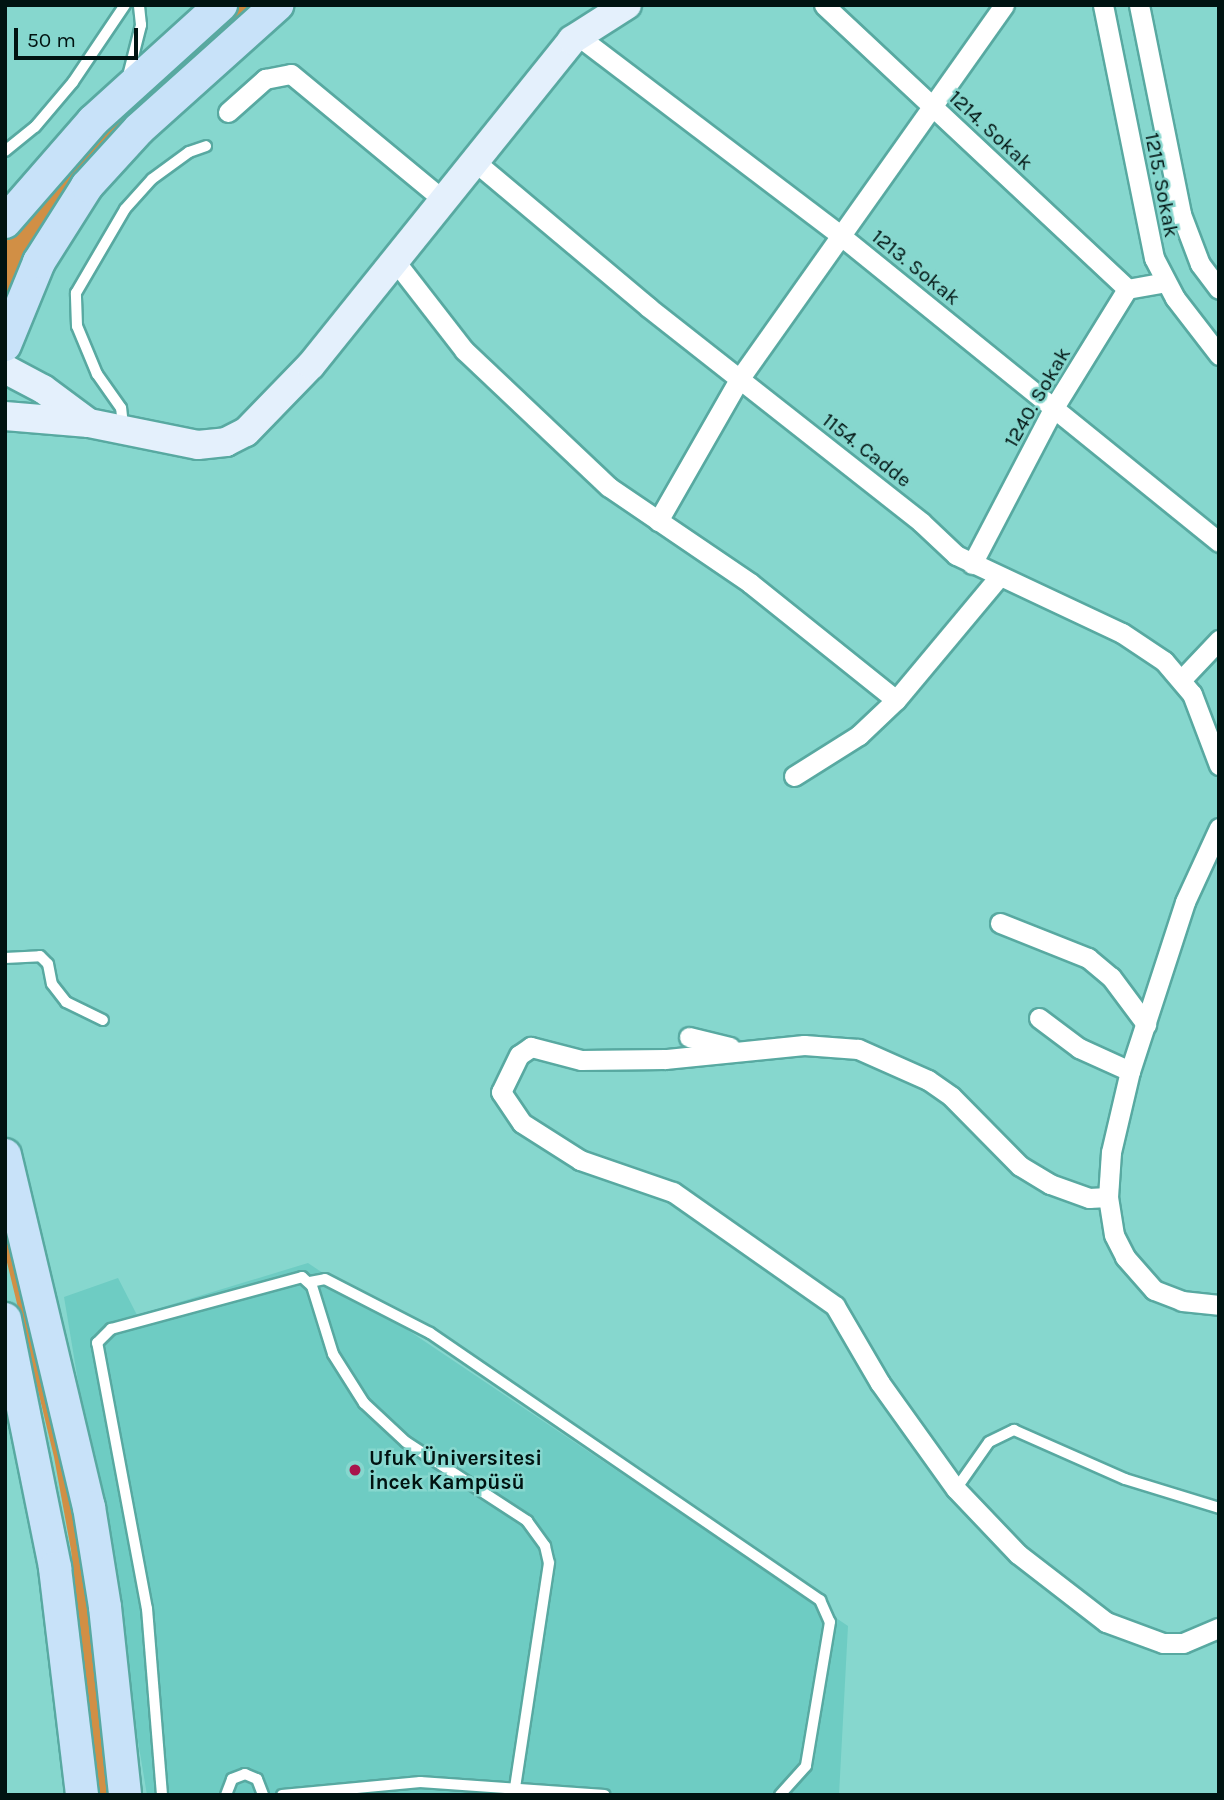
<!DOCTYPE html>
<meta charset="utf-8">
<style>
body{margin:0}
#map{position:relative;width:1224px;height:1800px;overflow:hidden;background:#86d7ce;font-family:Karla,sans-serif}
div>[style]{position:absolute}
.built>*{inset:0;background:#6eccc3}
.green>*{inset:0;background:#d18f45}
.roads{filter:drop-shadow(2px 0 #58a9a1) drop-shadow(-2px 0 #58a9a1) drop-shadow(0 2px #58a9a1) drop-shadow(0 -2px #58a9a1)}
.lane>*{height:10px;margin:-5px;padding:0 5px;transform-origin:5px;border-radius:5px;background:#fff}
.street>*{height:19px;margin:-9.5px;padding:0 9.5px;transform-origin:9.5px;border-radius:9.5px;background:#fff}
.secondary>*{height:28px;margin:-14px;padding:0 14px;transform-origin:14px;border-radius:14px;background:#e4f0fc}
.primary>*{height:32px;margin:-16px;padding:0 16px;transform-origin:16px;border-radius:16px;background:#c8e2f9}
.dots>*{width:19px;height:19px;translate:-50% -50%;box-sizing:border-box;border:4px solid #86d7ce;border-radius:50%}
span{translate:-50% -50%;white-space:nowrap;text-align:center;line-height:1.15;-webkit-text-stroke:5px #86d7ce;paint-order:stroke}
.street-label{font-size:21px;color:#001311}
.poi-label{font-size:21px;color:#001311;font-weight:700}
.left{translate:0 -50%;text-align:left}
.frame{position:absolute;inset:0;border:7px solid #001311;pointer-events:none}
.scale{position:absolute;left:14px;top:28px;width:124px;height:32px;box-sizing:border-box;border:4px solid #001311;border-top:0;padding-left:9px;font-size:21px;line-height:24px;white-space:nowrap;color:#001311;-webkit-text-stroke:5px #86d7ce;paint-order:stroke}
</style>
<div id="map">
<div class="built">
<i style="clip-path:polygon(308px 1263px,848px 1626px,839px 1795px,147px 1795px,64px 1297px,118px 1278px,137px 1315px)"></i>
</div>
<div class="green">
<i style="clip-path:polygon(241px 5px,256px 5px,152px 96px,83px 167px,43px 225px,5px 304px,5px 243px,75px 160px,147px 87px)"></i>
<i style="clip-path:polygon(5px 1206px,69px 1482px,91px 1618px,110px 1795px,98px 1795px,71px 1550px,54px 1457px,5px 1254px)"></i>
</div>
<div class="roads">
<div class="lane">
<i style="left:128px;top:76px;width:53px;rotate:-75.7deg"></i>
<i style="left:141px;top:25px;width:20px;rotate:-96deg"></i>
<i style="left:5px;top:151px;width:38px;rotate:-39deg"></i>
<i style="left:35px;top:127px;width:59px;rotate:-49.8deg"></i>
<i style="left:73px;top:82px;width:93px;rotate:-56deg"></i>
<i style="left:123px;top:426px;width:18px;rotate:-96deg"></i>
<i style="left:121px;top:408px;width:42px;rotate:-125.2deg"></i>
<i style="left:97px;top:374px;width:52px;rotate:-112.6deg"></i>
<i style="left:77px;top:326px;width:33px;rotate:-92deg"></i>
<i style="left:76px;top:293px;width:97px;rotate:-59.7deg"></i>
<i style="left:125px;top:209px;width:40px;rotate:-48deg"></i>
<i style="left:152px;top:179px;width:46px;rotate:-36.1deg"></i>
<i style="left:189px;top:152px;width:18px;rotate:-19deg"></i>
<i style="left:5px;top:958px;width:35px;rotate:-3deg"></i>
<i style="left:40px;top:956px;width:11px;rotate:45deg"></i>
<i style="left:48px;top:964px;width:20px;rotate:79deg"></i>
<i style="left:52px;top:984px;width:23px;rotate:52deg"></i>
<i style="left:66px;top:1002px;width:41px;rotate:25.9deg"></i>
<i style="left:310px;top:1282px;width:15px;rotate:-11deg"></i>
<i style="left:325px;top:1279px;width:118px;rotate:27.2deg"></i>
<i style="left:430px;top:1333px;width:473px;rotate:34.4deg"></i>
<i style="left:820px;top:1600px;width:24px;rotate:66deg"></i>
<i style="left:830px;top:1622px;width:146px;rotate:99.5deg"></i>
<i style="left:806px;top:1766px;width:39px;rotate:132deg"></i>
<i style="left:956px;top:1489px;width:57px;rotate:-54.9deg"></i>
<i style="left:989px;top:1442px;width:28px;rotate:-26deg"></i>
<i style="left:1014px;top:1430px;width:121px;rotate:23.8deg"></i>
<i style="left:1125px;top:1479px;width:98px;rotate:17.1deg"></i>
<i style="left:162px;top:1795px;width:187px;rotate:-94.6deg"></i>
<i style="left:147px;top:1609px;width:271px;rotate:-100.6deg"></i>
<i style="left:97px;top:1343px;width:20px;rotate:-45deg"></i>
<i style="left:111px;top:1329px;width:198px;rotate:-15.2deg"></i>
<i style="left:302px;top:1277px;width:13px;rotate:42deg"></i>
<i style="left:312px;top:1286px;width:71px;rotate:72.8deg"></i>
<i style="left:333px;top:1354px;width:58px;rotate:57.7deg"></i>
<i style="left:364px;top:1403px;width:57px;rotate:42.9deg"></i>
<i style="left:406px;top:1442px;width:145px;rotate:33.1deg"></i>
<i style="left:527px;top:1521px;width:31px;rotate:54deg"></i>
<i style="left:545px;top:1546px;width:17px;rotate:77deg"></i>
<i style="left:549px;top:1563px;width:229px;rotate:98.6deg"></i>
<i style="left:226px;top:1795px;width:17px;rotate:-69deg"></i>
<i style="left:232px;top:1779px;width:14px;rotate:-21deg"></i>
<i style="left:245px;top:1774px;width:13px;rotate:23deg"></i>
<i style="left:257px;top:1779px;width:17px;rotate:69deg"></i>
<i style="left:282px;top:1795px;width:139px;rotate:-5.4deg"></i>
<i style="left:420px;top:1782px;width:185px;rotate:4deg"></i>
</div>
<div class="street">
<i style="left:824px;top:5px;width:415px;rotate:43.1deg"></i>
<i style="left:1103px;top:5px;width:258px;rotate:78.6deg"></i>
<i style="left:1154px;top:258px;width:45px;rotate:62.3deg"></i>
<i style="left:1175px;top:298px;width:72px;rotate:52.3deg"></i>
<i style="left:1139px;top:5px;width:213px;rotate:78.6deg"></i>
<i style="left:1181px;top:214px;width:53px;rotate:69.2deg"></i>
<i style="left:1200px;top:264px;width:31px;rotate:53deg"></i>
<i style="left:578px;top:36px;width:329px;rotate:37.2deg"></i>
<i style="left:840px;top:235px;width:488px;rotate:39deg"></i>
<i style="left:228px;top:112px;width:50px;rotate:-41.7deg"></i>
<i style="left:265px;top:79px;width:26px;rotate:-11deg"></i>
<i style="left:291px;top:74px;width:195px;rotate:39.6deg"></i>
<i style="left:473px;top:160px;width:229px;rotate:40deg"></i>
<i style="left:648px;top:307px;width:347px;rotate:38.2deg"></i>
<i style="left:921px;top:522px;width:48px;rotate:43.3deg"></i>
<i style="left:956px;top:555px;width:183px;rotate:25.2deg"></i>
<i style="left:1122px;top:633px;width:50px;rotate:33.7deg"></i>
<i style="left:1164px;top:661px;width:43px;rotate:49.7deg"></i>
<i style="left:1192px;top:694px;width:76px;rotate:69.2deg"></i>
<i style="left:395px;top:261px;width:113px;rotate:52.2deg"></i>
<i style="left:464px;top:350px;width:199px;rotate:43.4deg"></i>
<i style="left:609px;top:487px;width:171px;rotate:34.2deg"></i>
<i style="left:750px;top:583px;width:187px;rotate:38.7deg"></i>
<i style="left:658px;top:521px;width:165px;rotate:-60.2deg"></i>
<i style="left:740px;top:378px;width:457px;rotate:-54.7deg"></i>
<i style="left:972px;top:564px;width:175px;rotate:-62.4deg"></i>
<i style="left:1053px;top:409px;width:141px;rotate:-58.3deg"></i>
<i style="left:1127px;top:289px;width:39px;rotate:-10deg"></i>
<i style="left:1182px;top:679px;width:54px;rotate:-46.5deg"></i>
<i style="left:794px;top:776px;width:77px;rotate:-32.2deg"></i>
<i style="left:859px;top:735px;width:51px;rotate:-43.4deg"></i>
<i style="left:896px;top:700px;width:160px;rotate:-50.1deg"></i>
<i style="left:1219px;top:828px;width:81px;rotate:114.7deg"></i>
<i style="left:1185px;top:902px;width:178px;rotate:108deg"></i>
<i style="left:1130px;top:1071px;width:83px;rotate:103.2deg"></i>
<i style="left:1111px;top:1152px;width:45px;rotate:93.8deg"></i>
<i style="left:1108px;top:1197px;width:38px;rotate:81deg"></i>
<i style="left:1114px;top:1235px;width:25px;rotate:63deg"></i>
<i style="left:1125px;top:1257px;width:44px;rotate:48.7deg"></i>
<i style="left:1154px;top:1290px;width:30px;rotate:21deg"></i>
<i style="left:1182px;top:1301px;width:37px;rotate:6deg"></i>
<i style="left:1000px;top:923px;width:95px;rotate:21.7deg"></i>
<i style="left:1088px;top:958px;width:30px;rotate:40deg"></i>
<i style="left:1111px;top:977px;width:59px;rotate:53.3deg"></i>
<i style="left:1039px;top:1018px;width:50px;rotate:36.9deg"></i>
<i style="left:1079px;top:1048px;width:56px;rotate:24.3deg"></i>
<i style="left:689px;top:1037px;width:42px;rotate:13.7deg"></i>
<i style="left:1108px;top:1197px;width:19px;rotate:177deg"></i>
<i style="left:1089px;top:1198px;width:41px;rotate:-160.3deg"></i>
<i style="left:1050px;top:1184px;width:35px;rotate:-149deg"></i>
<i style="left:1020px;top:1166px;width:98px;rotate:-134.6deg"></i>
<i style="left:951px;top:1096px;width:28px;rotate:-145deg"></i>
<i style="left:928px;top:1080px;width:77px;rotate:-156.1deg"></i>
<i style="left:858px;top:1049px;width:54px;rotate:-175.8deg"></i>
<i style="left:804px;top:1045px;width:140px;rotate:174.2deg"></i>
<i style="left:665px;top:1059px;width:84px;rotate:179.3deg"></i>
<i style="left:581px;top:1060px;width:52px;rotate:-165.4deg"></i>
<i style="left:531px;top:1047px;width:14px;rotate:146deg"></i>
<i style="left:519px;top:1055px;width:41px;rotate:115.9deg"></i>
<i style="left:501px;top:1092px;width:37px;rotate:56deg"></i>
<i style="left:522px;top:1123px;width:69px;rotate:32.5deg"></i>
<i style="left:580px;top:1160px;width:98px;rotate:19deg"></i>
<i style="left:673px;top:1192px;width:198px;rotate:35.1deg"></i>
<i style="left:835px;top:1306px;width:89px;rotate:59.7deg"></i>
<i style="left:880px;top:1383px;width:130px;rotate:54.4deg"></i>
<i style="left:956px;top:1489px;width:90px;rotate:46.4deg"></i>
<i style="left:1018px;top:1554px;width:111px;rotate:37.7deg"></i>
<i style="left:1106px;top:1622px;width:61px;rotate:20.2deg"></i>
<i style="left:1163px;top:1643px;width:20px"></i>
<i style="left:1183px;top:1643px;width:39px;rotate:-23deg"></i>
</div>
<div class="secondary">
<i style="left:5px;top:369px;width:43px;rotate:27.8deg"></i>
<i style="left:43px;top:389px;width:57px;rotate:36.5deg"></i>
<i style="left:5px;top:416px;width:84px;rotate:4.8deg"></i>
<i style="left:89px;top:423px;width:111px;rotate:11.4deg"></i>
<i style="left:198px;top:445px;width:28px;rotate:-6deg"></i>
<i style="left:226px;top:442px;width:22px;rotate:-27deg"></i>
<i style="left:246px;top:432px;width:93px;rotate:-45.9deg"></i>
<i style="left:311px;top:365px;width:417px;rotate:-51.2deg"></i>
<i style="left:572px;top:40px;width:65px;rotate:-32.5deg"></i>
</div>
<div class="primary">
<i style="left:5px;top:222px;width:134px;rotate:-48.9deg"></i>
<i style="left:93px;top:121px;width:173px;rotate:-42.2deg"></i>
<i style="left:5px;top:345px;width:90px;rotate:-67.7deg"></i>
<i style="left:39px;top:262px;width:90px;rotate:-57.7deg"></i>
<i style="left:87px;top:186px;width:77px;rotate:-47.6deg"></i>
<i style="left:139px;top:129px;width:186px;rotate:-41.9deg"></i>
<i style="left:5px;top:1155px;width:362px;rotate:76.6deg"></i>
<i style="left:89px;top:1507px;width:101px;rotate:80.9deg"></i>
<i style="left:105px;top:1607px;width:189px;rotate:83.9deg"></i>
<i style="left:5px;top:1319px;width:254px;rotate:78.6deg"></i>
<i style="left:55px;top:1568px;width:229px;rotate:83.2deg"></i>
</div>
</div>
<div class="dots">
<i style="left:355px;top:1470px;background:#a8154c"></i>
</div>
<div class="street-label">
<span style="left:991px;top:130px;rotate:43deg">1214. Sokak</span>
<span style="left:1162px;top:185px;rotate:79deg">1215. Sokak</span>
<span style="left:916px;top:267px;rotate:39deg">1213. Sokak</span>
<span style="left:1037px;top:397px;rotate:-60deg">1240. Sokak</span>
<span style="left:867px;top:450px;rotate:38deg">1154. Cadde</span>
</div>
<div class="poi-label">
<span class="left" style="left:369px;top:1470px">Ufuk Üniversitesi<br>İncek Kampüsü</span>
</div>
<div class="frame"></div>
<div class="scale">50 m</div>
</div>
